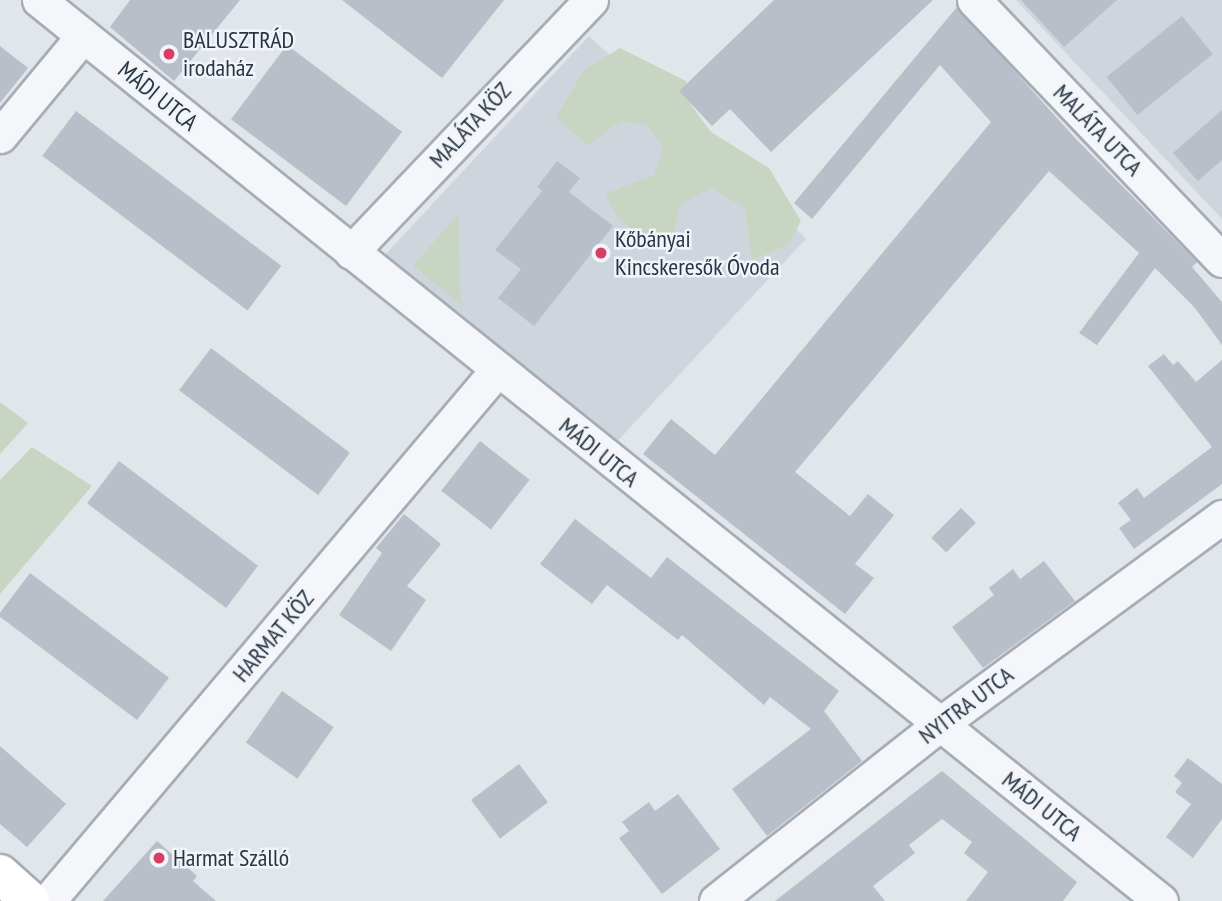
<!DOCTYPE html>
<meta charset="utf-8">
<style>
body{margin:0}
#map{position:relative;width:1222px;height:901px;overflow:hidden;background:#e1e6eb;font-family:"PT Sans Narrow",sans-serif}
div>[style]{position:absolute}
.built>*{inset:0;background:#cfd5dd;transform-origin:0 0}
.green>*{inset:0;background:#c8d5c2}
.building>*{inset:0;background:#b8bfc9;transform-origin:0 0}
.roads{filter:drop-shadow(2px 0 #a6adb6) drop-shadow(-2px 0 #a6adb6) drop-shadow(0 2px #a6adb6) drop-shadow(0 -2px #a6adb6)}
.street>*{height:33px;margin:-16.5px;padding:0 16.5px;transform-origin:16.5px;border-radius:16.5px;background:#f4f6f9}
.secondary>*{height:38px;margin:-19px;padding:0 19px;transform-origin:19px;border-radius:19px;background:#fff}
.dots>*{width:19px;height:19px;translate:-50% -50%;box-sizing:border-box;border:4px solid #f1f4f8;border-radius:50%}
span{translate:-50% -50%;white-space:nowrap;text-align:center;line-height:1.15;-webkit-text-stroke:5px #f1f4f8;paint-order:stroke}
.poi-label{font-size:24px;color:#283544}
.left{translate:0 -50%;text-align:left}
.street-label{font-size:24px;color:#283544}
</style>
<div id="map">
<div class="built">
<i style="clip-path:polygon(1016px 0,1222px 0,1222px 219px)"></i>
<i style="left:589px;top:36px;width:297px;height:299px;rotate:43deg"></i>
</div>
<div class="green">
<i style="clip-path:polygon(620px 48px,686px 81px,691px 105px,711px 132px,769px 168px,801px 221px,789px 244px,752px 260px,745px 208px,711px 188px,681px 204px,673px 234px,647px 241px,618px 218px,605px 194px,654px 175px,663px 147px,647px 125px,621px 121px,588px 145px,556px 118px,584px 70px)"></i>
<i style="clip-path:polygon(458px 214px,461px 305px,413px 266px)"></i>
<i style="clip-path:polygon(0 402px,28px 423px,0 454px)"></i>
<i style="clip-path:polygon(32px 447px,92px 486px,0 594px,0 480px)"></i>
</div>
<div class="building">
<i style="clip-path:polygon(130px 0,240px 0,174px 81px,110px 27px)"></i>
<i style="clip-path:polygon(342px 0,504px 0,442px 78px)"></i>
<i style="clip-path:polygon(774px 0,933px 0,771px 152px,730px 109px,712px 126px,679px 91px)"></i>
<i style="clip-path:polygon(1021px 0,1117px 0,1064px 47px)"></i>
<i style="clip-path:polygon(957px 7px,1075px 138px,1197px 262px,1192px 267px,1222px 302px,1222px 345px,1195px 308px,1155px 268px,1097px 345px,1079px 333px,1139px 253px,1049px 171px,795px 472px,850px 516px,868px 494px,894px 515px,855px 564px,874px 578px,845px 614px,643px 454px,671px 419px,715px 455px,991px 122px,940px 65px,812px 219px,794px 203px)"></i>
<i style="left:1182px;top:16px;width:49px;height:97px;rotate:51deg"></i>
<i style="left:287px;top:45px;width:144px;height:93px;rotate:37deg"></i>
<i style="clip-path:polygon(0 46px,28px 68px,0 103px)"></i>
<i style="clip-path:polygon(1222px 110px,1222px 160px,1198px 181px,1173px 153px)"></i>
<i style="left:76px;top:111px;width:257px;height:56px;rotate:37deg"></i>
<i style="clip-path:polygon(557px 161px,580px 178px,569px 192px,613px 226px,534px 326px,498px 298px,521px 269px,495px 250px,542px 191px,537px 187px)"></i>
<i style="left:211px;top:348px;width:174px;height:53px;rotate:37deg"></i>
<i style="clip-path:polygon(1164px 354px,1173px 365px,1178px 361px,1196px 382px,1222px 360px,1222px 484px,1134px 549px,1119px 528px,1131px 520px,1118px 503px,1137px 488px,1144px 498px,1212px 447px,1148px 366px)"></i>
<i style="left:480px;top:441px;width:63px;height:63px;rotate:38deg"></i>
<i style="left:119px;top:461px;width:174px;height:53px;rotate:37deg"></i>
<i style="left:961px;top:508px;width:21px;height:42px;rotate:45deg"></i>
<i style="clip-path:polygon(404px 514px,441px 544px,407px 586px,426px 600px,391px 651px,339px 615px,382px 553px,376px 548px)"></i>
<i style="clip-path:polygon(575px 519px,651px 578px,667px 557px,839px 691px,824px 711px,862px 761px,767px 836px,732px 789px,811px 729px,770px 697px,764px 705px,682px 635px,678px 640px,607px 585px,592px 604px,540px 564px)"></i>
<i style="clip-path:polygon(1044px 561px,1075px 601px,983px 668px,952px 627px,994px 595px,989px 588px,1013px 569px,1020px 579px)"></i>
<i style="left:30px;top:573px;width:174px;height:53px;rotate:37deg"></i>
<i style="left:282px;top:691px;width:63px;height:63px;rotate:35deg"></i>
<i style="clip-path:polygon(0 746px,66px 804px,27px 847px,0 824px)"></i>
<i style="clip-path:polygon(1188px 758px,1222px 784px,1222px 819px,1193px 858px,1166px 837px,1191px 804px,1175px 792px,1182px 783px,1174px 776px)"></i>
<i style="left:519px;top:764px;width:48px;height:60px;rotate:53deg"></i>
<i style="clip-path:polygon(942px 771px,1077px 882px,1063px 901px,966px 901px,988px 872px,964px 853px,972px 842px,942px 819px,909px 845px,915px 853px,873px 886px,885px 901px,775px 901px)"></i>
<i style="clip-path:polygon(678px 794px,720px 849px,662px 894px,619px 838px,629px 831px,622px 822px,649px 802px,655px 811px)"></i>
<i style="clip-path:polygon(157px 841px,197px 876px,193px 881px,216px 901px,103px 901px)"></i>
</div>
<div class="roads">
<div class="street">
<i style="left:39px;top:0;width:1439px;rotate:38.77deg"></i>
<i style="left:974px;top:0;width:359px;rotate:46.4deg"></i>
<i style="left:0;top:136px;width:130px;rotate:-50.3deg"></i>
<i style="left:351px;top:252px;width:348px;rotate:-46.4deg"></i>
<i style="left:48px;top:901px;width:695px;rotate:-49.78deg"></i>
<i style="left:716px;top:901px;width:285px;rotate:-38.3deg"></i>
<i style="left:940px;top:724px;width:350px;rotate:-36.3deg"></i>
</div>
<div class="secondary">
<i style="left:0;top:874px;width:40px;rotate:42deg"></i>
</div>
</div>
<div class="dots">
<i style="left:169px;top:54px;background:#d83e63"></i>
<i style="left:601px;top:253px;background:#d83e63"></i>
<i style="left:159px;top:858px;background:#d83e63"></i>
</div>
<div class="poi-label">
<span class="left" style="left:183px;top:54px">BALUSZTRÁD<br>irodaház</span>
<span class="left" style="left:615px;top:253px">Kőbányai<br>Kincskeresők Óvoda</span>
<span class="left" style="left:173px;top:858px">Harmat Szálló</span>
</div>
<div class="street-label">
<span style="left:158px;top:96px;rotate:39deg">MÁDI UTCA</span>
<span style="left:470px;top:125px;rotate:-47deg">MALÁTA KÖZ</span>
<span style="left:1098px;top:130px;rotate:46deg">MALÁTA UTCA</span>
<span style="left:599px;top:452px;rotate:39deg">MÁDI UTCA</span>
<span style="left:273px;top:636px;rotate:-50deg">HARMAT KÖZ</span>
<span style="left:966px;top:705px;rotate:-37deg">NYITRA UTCA</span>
<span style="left:1042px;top:806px;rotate:39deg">MÁDI UTCA</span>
</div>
</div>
